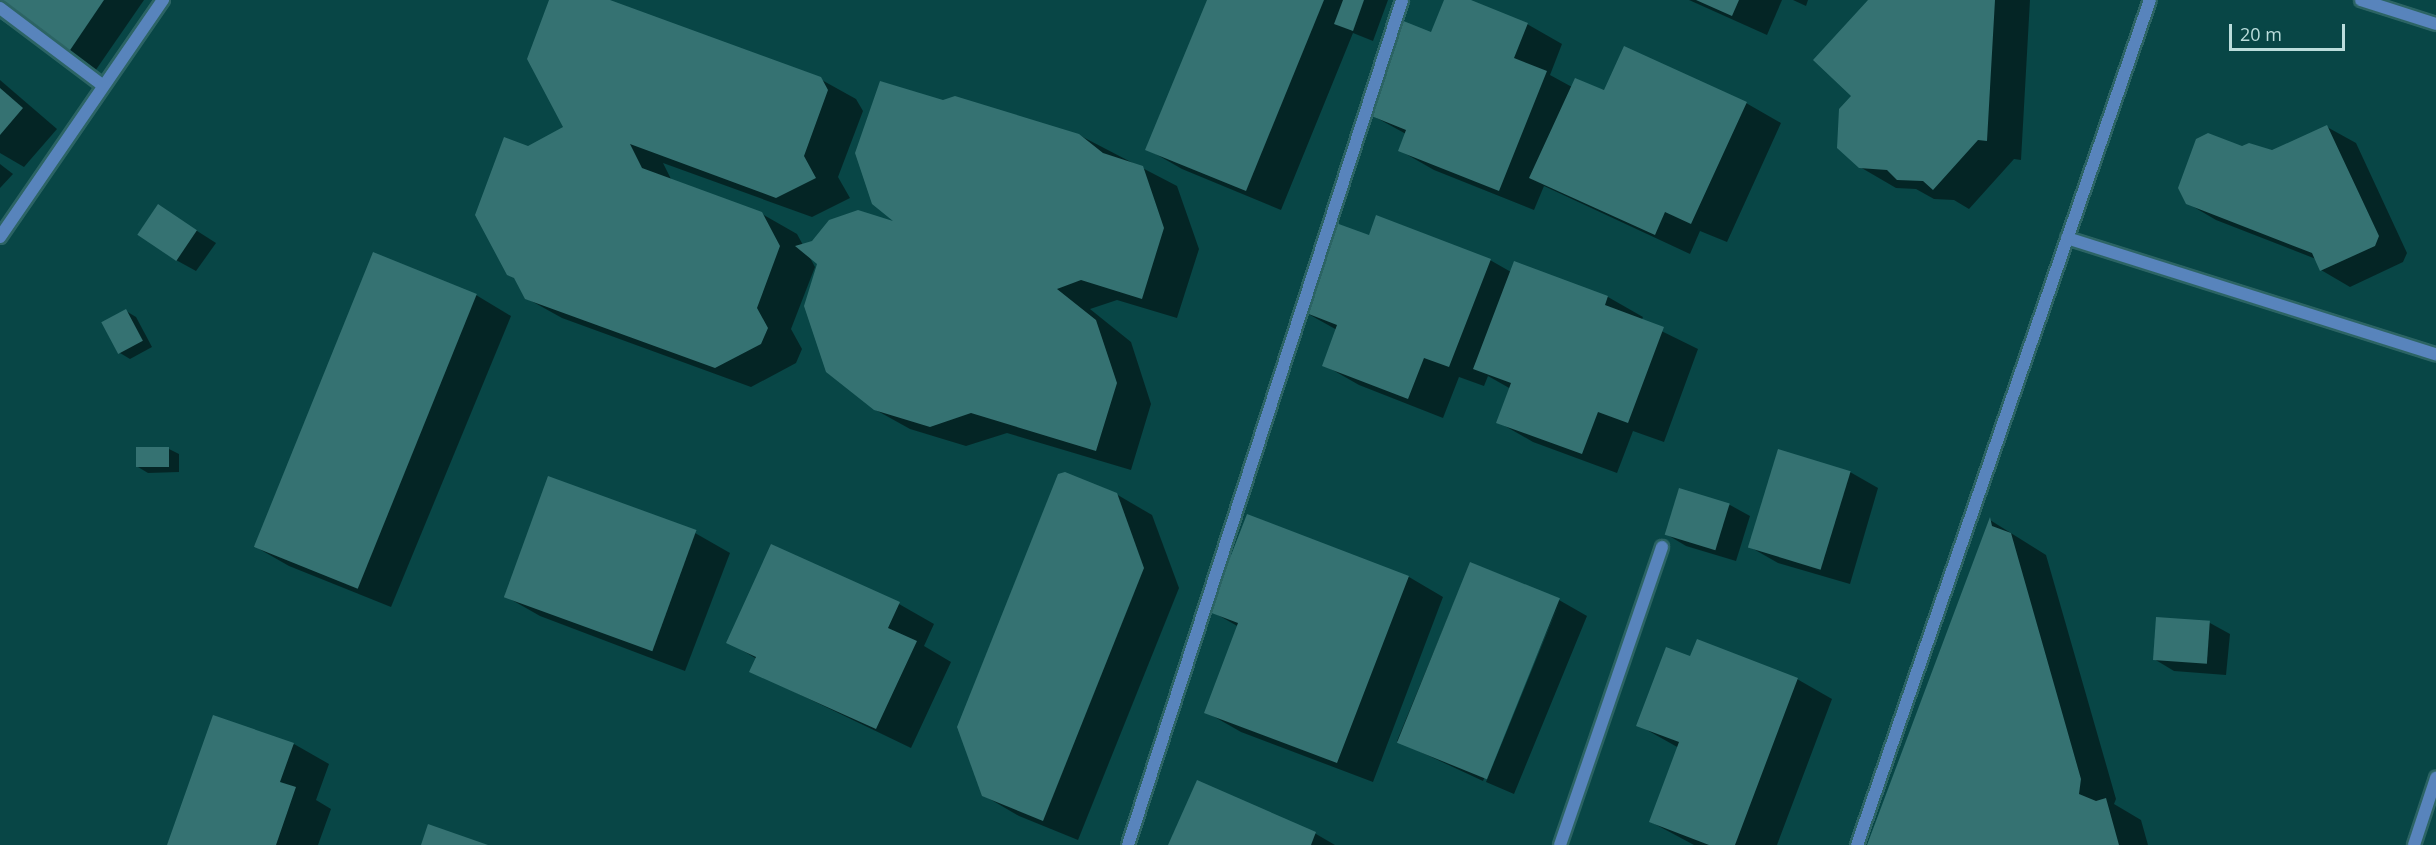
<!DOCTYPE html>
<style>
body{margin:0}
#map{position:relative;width:2436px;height:845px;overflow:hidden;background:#084646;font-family:"Open Sans",sans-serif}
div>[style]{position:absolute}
.shadow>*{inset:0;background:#0007}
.building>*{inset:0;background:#357272;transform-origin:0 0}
.roads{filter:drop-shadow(2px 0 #2c6464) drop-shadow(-2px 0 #2c6464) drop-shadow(0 2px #2c6464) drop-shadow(0 -2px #2c6464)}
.service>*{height:12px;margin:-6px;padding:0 6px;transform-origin:6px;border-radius:6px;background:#5884bc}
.minor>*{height:12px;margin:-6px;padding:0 6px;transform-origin:6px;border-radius:6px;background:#5884bc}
span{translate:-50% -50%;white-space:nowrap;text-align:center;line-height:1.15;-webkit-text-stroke:4.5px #084646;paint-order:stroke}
.scale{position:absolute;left:2229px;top:24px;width:116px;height:27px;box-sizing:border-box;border:3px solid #bbdddc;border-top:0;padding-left:8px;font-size:18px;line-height:21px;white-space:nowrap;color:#bbdddc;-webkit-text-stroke:4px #084646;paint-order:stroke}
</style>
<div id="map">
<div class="shadow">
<i style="clip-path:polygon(0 0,144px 0,91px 77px,0 17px)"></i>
<i style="clip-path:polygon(551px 0,606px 0,820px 79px,856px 99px,863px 111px,838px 177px,850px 198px,812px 217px,663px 163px,672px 181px,762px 214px,797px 234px,803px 245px,899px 224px,943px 102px,1079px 135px,1177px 186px,1199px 249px,1177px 318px,1117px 300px,1090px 309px,1131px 342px,1151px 404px,1131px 470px,1007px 433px,966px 446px,910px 429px,874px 409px,819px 263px,808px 254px,815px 267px,791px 329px,802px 349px,796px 363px,751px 387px,562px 318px,526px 298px,528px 148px,565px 128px)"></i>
<i style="clip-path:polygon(1208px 0,1388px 0,1373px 41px,1353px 33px,1281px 210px,1182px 169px,1147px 149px)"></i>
<i style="clip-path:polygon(1446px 0,1467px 0,1527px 24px,1562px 44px,1550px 75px,1572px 87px,1746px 103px,1781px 123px,1727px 242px,1700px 231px,1690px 254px,1544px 186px,1534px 210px,1434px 170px,1399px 150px,1406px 134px,1366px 112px,1432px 34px)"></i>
<i style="clip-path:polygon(1689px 0,1782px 0,1767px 35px)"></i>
<i style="clip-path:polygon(1793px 0,1808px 0,1806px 6px)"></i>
<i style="clip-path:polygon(1870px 0,2030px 0,2021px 160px,2014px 159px,1969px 209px,1954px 200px,1934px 199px,1916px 189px,1896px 188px,1860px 167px,1854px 95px)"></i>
<i style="clip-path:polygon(0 80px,57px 129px,24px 167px,0 153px)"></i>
<i style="clip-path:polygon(2327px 127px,2356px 143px,2407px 253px,2403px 262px,2350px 287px,2321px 270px,2316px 259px,2216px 220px,2187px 203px,2242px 148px,2272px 152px)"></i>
<i style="clip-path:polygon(0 164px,13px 174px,0 188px)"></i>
<i style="clip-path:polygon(158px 206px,216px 243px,196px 271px,176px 260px)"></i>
<i style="clip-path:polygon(1370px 237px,1490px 260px,1511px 272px,1515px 263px,1608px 297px,1643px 317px,1641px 321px,1698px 349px,1664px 442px,1633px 431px,1617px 473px,1533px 442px,1498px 422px,1511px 389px,1488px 376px,1484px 386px,1459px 377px,1443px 418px,1359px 385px,1324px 365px,1337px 330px,1303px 311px)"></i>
<i style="clip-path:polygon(476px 295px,511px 316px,391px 607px,289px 566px,254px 546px)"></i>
<i style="clip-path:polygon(126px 311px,136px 317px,152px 347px,130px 359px,120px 353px)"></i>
<i style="clip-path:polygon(169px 449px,179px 454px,179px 472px,148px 473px,138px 467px)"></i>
<i style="clip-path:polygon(1850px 472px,1878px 488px,1850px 584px,1778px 563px,1750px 547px)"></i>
<i style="clip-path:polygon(549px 478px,695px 533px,730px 553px,685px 671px,540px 616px,505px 596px)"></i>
<i style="clip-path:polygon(1116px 494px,1152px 515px,1179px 588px,1078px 840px,1019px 816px,983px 795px)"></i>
<i style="clip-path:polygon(1730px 505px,1750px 516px,1736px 561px,1686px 546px,1666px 534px)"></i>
<i style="clip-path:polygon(1247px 516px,1409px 577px,1443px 597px,1373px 782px,1241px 732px,1206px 712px,1239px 627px,1211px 611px)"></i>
<i style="clip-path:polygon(1990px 520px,2046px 555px,2116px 799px,2114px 804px,2141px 820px,2148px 845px,1868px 845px)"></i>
<i style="clip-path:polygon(772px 546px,899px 604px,934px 624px,924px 646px,951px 662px,911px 748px,751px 671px,757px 659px,728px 642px)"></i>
<i style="clip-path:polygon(1470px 564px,1559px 600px,1587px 616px,1514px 794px,1486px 782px,1560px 601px,1483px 781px,1397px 741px)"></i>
<i style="clip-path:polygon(2210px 623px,2230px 634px,2226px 675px,2174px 671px,2154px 659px)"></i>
<i style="clip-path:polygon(1691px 658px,1797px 679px,1832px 699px,1777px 845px,1694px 845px,1651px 822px,1679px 748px,1638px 725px)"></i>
<i style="clip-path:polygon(294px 744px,329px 764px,316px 800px,331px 809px,318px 845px,169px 845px)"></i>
<i style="clip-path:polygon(1198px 782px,1316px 834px,1335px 845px,1170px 845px)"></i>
</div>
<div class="building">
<i style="clip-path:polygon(0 0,104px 0,62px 62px,0 19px)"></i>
<i style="clip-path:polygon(549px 0,610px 0,821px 77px,828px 90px,804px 156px,816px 178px,776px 198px,630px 144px,642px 168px,762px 212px,780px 246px,757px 308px,768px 328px,761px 344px,715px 368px,525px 299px,514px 278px,507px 275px,475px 215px,504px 137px,528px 146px,563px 127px,527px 59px)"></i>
<i style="clip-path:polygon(1207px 0,1324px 0,1246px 191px,1145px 150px)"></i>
<i style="clip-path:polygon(1343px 0,1364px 0,1353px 31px,1334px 24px)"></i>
<i style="clip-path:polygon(1444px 0,1471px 0,1528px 23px,1514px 58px,1547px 71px,1499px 191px,1398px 151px,1406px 130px,1364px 113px,1401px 20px,1431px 32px)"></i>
<i style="clip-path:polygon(1696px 0,1739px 0,1732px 16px)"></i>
<i style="clip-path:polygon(1868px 0,1995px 0,1987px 141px,1978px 140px,1933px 190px,1923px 181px,1897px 180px,1887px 170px,1859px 168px,1837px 148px,1839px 109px,1851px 96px,1813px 60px)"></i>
<i style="clip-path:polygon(1624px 46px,1747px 102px,1691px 224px,1665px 212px,1655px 235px,1529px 178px,1575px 78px,1604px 90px)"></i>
<i style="clip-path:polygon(880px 81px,943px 100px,955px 96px,1079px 134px,1103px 153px,1143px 166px,1164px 228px,1142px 299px,1081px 280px,1057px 289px,1096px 320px,1117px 383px,1096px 451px,971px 413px,930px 427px,874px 410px,826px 372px,804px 306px,817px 264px,795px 246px,812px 241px,829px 220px,858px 210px,893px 221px,872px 204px,855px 153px)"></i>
<i style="clip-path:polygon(0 88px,23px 108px,0 135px)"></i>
<i style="clip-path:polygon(2327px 125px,2379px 236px,2375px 246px,2320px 271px,2312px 253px,2186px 204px,2178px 188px,2196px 139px,2208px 133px,2242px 146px,2249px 143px,2272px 150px)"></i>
<i style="left:158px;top:204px;width:47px;height:37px;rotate:34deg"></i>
<i style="clip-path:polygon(1376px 215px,1491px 259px,1449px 367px,1424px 358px,1408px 399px,1322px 366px,1337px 325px,1301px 311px,1336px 223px,1369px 235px)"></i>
<i style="left:373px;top:252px;width:112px;height:318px;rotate:22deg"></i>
<i style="clip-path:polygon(1514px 261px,1608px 296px,1605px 305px,1664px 327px,1628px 423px,1598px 412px,1582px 454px,1496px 423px,1511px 383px,1473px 369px)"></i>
<i style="left:126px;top:309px;width:36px;height:28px;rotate:62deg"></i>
<i style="left:169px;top:447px;width:20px;height:33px;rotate:90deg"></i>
<i style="left:1778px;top:449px;width:76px;height:103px;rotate:17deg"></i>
<i style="clip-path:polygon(1065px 472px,1117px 493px,1144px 568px,1043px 821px,982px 796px,957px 727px,1058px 474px)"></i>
<i style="left:548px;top:476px;width:158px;height:129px;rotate:20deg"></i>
<i style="left:1679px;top:488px;width:53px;height:49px;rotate:17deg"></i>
<i style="clip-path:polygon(1247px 514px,1409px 576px,1337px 763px,1204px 713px,1238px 623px,1209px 612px)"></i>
<i style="clip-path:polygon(1990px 517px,1992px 526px,2011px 533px,2081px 779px,2079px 794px,2096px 801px,2106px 798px,2119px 845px,1867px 845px)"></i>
<i style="clip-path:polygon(771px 544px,900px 602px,888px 628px,917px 641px,876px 729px,749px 672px,756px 657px,726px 643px)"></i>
<i style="left:1470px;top:562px;width:97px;height:195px;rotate:22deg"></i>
<i style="left:2156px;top:617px;width:54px;height:43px;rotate:4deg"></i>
<i style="clip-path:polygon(1697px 639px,1798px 678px,1735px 845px,1709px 845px,1649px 822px,1679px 742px,1636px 726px,1666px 647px,1690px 656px)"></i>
<i style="clip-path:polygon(213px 715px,294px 743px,280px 782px,296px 787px,276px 845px,167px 845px)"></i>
<i style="clip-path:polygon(1197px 780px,1316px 832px,1311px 845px,1168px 845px)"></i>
<i style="clip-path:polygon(428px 824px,488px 845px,421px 845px)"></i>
</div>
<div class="roads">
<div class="service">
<i style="left:2361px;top:0;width:79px;rotate:17.7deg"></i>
<i style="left:2067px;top:238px;width:387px;rotate:17.5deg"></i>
<i style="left:1128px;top:845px;width:888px;rotate:-72.03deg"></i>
<i style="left:1560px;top:845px;width:315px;rotate:-71.1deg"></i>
<i style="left:1857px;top:845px;width:894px;rotate:-70.88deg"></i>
<i style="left:2414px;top:845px;width:71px;rotate:-71.8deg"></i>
</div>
<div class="minor">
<i style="left:0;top:8px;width:128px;rotate:37deg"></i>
<i style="left:0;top:237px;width:288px;rotate:-55.5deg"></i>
</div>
</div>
<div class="scale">20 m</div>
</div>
